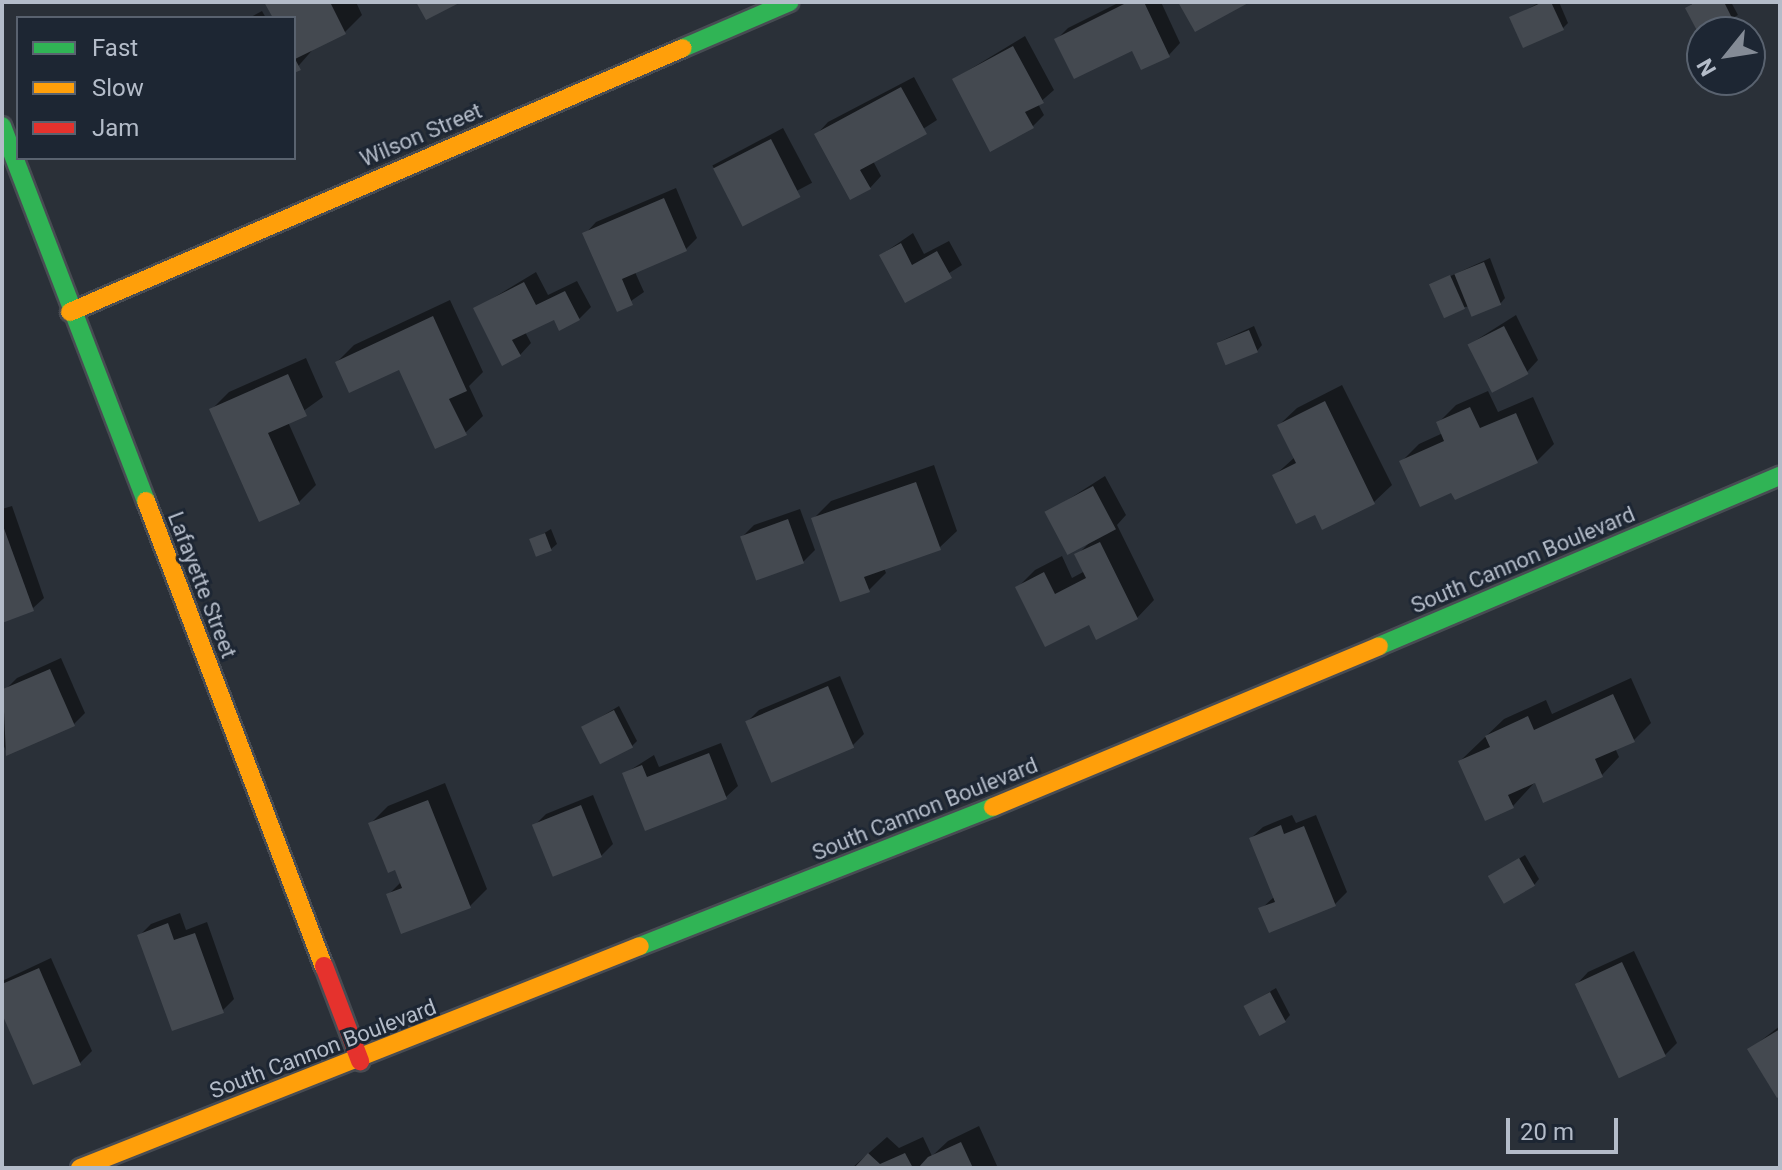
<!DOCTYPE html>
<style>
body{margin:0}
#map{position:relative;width:1782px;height:1170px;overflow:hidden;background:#2a3038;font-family:Roboto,sans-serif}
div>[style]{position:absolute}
.shadow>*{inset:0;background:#0007;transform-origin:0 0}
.building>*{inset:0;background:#444950;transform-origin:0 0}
.roads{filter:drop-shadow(2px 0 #484c53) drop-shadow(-2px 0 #484c53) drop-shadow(0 2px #484c53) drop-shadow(0 -2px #484c53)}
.fast>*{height:18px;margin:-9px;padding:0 9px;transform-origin:9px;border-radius:9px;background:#30b455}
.slow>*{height:18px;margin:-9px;padding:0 9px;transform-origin:9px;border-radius:9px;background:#ff9f0a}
.jam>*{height:18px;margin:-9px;padding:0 9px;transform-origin:9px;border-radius:9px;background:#e5322d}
span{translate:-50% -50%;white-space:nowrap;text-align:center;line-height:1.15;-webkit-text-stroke:6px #1d2633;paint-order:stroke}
.street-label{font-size:22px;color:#b4bcc9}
.frame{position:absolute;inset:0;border:4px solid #b4bcc9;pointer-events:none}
.legend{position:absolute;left:16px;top:16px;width:280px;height:144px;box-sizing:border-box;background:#1d2633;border:2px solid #59626f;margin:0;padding:10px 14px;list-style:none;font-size:24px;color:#b4bcc9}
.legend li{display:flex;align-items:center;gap:16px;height:40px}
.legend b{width:40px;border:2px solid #59626f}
.north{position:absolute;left:1686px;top:16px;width:80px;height:80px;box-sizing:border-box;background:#1d2633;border:2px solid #59626f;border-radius:50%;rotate:240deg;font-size:22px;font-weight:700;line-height:32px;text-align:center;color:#b4bcc9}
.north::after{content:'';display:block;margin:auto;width:28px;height:36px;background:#848b96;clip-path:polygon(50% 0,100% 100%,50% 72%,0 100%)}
.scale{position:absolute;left:1506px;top:1118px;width:112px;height:36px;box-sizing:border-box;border:4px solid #b4bcc9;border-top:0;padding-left:10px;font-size:24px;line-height:28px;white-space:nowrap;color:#b4bcc9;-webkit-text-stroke:6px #1d2633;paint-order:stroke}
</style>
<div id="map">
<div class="shadow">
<i style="clip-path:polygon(267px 2px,356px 2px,362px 15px,345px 32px,315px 47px,294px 71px,294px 18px,275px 18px)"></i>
<i style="clip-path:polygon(1120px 2px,1161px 2px,1180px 43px,1169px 55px,1057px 39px,1068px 28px)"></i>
<i style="clip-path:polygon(1540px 2px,1559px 2px,1568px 23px,1563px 28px,1512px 18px)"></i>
<i style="clip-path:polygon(1694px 2px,1731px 2px,1738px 15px,1702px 35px,1687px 8px)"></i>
<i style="clip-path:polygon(262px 11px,266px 18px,249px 18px)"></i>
<i style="clip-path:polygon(1025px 36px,1054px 90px,1038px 104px,1044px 115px,1032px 127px,954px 79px)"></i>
<i style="clip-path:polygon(914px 77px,937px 120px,873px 161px,881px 176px,870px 188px,817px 134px,828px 122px)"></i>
<i style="left:783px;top:128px;width:62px;height:80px;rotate:62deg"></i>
<i style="clip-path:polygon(676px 188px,697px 238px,686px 249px,635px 272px,644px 292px,618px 310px,585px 234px,596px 222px)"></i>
<i style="clip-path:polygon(913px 233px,924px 254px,949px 241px,962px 265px,906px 300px,881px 255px)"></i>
<i style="clip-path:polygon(1490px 258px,1505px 298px,1500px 304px,1464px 307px,1431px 285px)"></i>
<i style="clip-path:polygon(536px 272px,548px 295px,577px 281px,591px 307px,579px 319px,555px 317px,525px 332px,531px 343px,520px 355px,475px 309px)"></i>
<i style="clip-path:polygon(450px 300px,483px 372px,469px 386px,483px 416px,465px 433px,399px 367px,337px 362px,354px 345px)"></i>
<i style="clip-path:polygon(1516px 315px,1538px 360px,1527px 372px,1470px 344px)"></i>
<i style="clip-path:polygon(1254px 326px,1262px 345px,1257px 351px,1219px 342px)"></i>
<i style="clip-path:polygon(306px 358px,323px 397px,288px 422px,316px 485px,299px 502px,211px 410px,229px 392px)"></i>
<i style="clip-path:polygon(1342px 385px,1392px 485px,1374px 502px,1323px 527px,1316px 512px,1274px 476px,1295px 457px,1279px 425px,1297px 408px)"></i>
<i style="clip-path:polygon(1488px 391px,1498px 412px,1533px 397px,1554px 444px,1537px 461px,1452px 490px,1402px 461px,1419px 444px,1443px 433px,1438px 423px,1456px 405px)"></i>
<i style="clip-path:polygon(934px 465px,957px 531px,939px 548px,884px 568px,886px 573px,868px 591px,813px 519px,831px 501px)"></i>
<i style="clip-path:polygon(1105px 476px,1126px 515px,1117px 525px,1154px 600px,1137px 618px,1090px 623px,1018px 587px,1035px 570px,1062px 556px,1072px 578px,1085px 571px,1077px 555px,1089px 543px,1047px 513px)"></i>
<i style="clip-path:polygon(12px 506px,44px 598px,32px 609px,2px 620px,2px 509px)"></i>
<i style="clip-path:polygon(800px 509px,815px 550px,803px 562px,742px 537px,754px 525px)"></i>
<i style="clip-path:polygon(551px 529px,557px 544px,551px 549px,531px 541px)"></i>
<i style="clip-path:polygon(61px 658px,85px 713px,74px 724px,7px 753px,2px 742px,2px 693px,17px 678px)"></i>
<i style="clip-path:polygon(840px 676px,864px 734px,852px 746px,747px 722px,759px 710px)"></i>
<i style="clip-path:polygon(1631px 678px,1651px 723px,1634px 740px,1615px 748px,1619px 757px,1602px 775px,1536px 781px,1513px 806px,1460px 761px,1504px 719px,1546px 700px,1552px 714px)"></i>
<i style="clip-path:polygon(619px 706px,637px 741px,632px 746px,584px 727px)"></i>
<i style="clip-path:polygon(721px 743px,738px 786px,726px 797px,624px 774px,654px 755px,659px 767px)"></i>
<i style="clip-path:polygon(445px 783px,487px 889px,470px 906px,388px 895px,402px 881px,371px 823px,388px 806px)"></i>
<i style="clip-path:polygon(593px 795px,613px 844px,601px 856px,534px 826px,546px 814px)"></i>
<i style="clip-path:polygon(1292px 815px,1296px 823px,1316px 815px,1347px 892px,1335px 904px,1270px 931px,1261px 909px,1275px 896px,1251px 838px,1263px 827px)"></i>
<i style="clip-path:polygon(1525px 855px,1539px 879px,1534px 885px,1491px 876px)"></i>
<i style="clip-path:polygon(180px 913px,186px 930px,207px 922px,234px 999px,222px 1011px,140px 935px,151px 924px)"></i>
<i style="clip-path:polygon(1634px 951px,1677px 1043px,1665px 1055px,1577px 984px,1588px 972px)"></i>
<i style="clip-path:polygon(51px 958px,92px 1051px,80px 1063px,2px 1009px,2px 981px)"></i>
<i style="clip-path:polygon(1276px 988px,1290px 1015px,1285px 1021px,1246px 1006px)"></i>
<i style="clip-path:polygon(1780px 1026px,1780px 1094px,1750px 1049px)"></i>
<i style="clip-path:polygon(979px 1126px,998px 1168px,852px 1168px,887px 1137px,899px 1148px,923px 1137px,932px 1156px,948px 1141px)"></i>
</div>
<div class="building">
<i style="clip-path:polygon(264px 2px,330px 2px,346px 34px,295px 59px,301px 70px,294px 73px,294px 18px,273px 18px)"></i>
<i style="clip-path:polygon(416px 2px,461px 2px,426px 20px)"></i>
<i style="clip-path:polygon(1128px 2px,1144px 2px,1170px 57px,1141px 70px,1132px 51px,1074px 79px,1054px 39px)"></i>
<i style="clip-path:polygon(1178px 2px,1250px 2px,1195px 32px)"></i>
<i style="clip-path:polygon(1543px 2px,1551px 2px,1564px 30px,1523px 48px,1509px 17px)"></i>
<i style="clip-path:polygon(1696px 2px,1724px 2px,1734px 22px,1702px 32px,1702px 40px,1685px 8px)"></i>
<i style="clip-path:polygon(1013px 46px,1044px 103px,1025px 112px,1034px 128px,990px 152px,952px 79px)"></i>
<i style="clip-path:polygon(901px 87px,927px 134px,860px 170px,871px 189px,850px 200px,814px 134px)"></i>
<i style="left:771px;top:139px;width:65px;height:65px;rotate:63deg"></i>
<i style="clip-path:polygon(664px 198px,687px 251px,622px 279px,633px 305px,617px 312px,582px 233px)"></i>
<i style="clip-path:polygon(901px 243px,912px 265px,937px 251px,952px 278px,905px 303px,879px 255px)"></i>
<i style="left:1484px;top:262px;width:46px;height:32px;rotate:68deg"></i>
<i style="left:1450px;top:275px;width:37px;height:23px;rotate:66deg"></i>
<i style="clip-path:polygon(524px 282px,536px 305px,565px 291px,580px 320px,559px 331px,554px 320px,512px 340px,521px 356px,502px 366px,473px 308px)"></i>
<i style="clip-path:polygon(433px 316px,467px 391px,449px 399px,467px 435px,435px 449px,399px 370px,349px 393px,335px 362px)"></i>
<i style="left:1504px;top:326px;width:54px;height:41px;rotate:63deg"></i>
<i style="left:1249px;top:330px;width:24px;height:35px;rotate:68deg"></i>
<i style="clip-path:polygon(288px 374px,307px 416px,268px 433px,300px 504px,259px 522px,209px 409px)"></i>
<i style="clip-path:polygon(1325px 401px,1375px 504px,1322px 530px,1315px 515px,1296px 524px,1272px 475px,1296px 463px,1277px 425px)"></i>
<i style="clip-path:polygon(1470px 407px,1480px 428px,1516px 413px,1538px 463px,1455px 500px,1451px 493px,1420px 507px,1399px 461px,1444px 441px,1436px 422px)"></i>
<i style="clip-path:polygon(916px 482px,941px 550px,864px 577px,870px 592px,840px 602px,811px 518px)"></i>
<i style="left:1093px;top:486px;width:49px;height:55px;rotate:62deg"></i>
<i style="left:788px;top:519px;width:47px;height:51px;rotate:70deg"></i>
<i style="clip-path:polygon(2px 523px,34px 611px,2px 623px)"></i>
<i style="left:545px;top:533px;width:19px;height:17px;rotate:69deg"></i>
<i style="clip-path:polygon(1100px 542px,1138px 619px,1096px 640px,1089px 625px,1045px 647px,1015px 587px,1044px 572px,1055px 594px,1086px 578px,1074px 554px)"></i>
<i style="clip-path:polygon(50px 669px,75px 726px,6px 756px,3px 689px)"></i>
<i style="left:828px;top:686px;width:67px;height:90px;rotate:67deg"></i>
<i style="clip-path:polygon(1613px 694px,1635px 742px,1595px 759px,1603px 777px,1543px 803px,1535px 783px,1508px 795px,1514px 808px,1485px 821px,1458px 761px,1490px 747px,1485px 736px,1528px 716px,1534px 730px)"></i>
<i style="left:614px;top:710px;width:42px;height:37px;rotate:63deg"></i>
<i style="clip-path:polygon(709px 753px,727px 799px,645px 831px,622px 773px,642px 765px,647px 777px)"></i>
<i style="clip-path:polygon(428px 800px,471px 908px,401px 934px,386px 894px,402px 888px,395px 870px,388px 873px,368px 823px)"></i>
<i style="left:581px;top:805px;width:56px;height:53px;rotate:68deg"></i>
<i style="clip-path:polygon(1281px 825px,1284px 834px,1304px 826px,1336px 906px,1269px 933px,1258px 908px,1275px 902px,1249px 838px)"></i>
<i style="left:1519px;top:858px;width:32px;height:36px;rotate:60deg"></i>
<i style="clip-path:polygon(168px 923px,174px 940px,195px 933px,224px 1013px,172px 1031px,137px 935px)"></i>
<i style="left:1622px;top:962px;width:104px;height:52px;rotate:65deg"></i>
<i style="clip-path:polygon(39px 968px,81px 1065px,33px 1085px,2px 1014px,2px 984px)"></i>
<i style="left:1270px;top:992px;width:34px;height:30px;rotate:62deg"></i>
<i style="clip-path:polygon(1780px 1029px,1780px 1096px,1777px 1098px,1747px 1049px)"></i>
<i style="clip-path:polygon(961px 1142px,973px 1168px,918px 1168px,928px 1157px)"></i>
<i style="clip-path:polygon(868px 1153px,880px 1164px,905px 1153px,913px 1168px,854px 1168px)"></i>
</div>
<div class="roads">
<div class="fast">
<i style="left:683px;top:48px;width:116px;rotate:-23.3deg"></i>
<i style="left:2px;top:126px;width:402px;rotate:69deg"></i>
<i style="left:1379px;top:646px;width:436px;rotate:-23deg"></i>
<i style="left:640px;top:946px;width:379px;rotate:-21.5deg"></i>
</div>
<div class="slow">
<i style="left:70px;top:312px;width:667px;rotate:-23.3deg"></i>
<i style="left:146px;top:501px;width:498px;rotate:69.1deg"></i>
<i style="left:993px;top:807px;width:418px;rotate:-22.6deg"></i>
<i style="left:80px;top:1168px;width:602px;rotate:-21.62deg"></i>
</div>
<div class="jam">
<i style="left:324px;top:966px;width:102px;rotate:69.2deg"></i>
</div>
</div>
<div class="street-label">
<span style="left:421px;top:135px;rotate:-23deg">Wilson Street</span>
<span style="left:1523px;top:560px;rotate:-23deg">South Cannon Boulevard</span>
<span style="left:202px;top:585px;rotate:69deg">Lafayette Street</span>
<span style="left:925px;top:809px;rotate:-22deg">South Cannon Boulevard</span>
<span style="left:323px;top:1049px;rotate:-21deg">South Cannon Boulevard</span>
</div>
<div class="frame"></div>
<ul class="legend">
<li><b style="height:10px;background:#30b455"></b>Fast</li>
<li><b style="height:10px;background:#ff9f0a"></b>Slow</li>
<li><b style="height:10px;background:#e5322d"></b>Jam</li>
</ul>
<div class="north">N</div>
<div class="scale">20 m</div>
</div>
